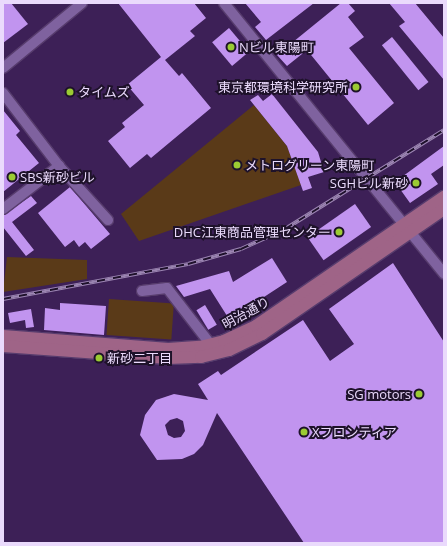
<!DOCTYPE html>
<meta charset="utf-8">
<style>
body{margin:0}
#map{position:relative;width:447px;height:546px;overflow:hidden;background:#3d2057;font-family:"Open Sans","Noto Sans JP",sans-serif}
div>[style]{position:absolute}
.green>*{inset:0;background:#5a3a18;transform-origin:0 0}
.building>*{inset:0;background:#c194ef;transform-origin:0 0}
.roads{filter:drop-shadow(1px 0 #573c6d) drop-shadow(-1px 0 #573c6d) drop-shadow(0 1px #573c6d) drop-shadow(0 -1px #573c6d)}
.minor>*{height:10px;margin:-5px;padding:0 5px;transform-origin:5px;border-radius:5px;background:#7f629f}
.major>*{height:12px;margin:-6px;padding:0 6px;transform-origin:6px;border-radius:6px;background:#9f6487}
.rail>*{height:4px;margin-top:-2px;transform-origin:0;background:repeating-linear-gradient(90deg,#1e122a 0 8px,#9c86b2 0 16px);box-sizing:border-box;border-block:1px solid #9c86b2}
.dots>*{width:11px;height:11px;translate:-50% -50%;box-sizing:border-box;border:2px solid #1e122a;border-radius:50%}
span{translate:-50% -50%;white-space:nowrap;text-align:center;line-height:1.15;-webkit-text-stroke:4px #1e122a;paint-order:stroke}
.poi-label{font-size:13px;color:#eadafc}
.left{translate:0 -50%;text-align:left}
.right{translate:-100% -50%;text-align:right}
.street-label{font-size:13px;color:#eadafc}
.frame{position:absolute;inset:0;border:4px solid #eadafc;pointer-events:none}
</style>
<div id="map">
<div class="green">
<i style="clip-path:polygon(254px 105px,287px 146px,301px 185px,139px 241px,121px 214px)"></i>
<i style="clip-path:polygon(7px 257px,87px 260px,87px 279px,3px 292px)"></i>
<i style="left:109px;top:299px;width:65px;height:36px;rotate:4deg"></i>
</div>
<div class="building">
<i style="clip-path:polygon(3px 3px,11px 3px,28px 24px,3px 43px)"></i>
<i style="clip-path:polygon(118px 3px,194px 3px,206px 18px,190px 31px,195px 36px,165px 60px,179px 76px,182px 73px,211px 108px,151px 158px,147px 154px,130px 168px,108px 141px,125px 127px,122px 123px,144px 105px,127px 85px,161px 57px)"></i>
<i style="clip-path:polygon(245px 3px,314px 3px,266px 40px,255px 27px,261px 22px)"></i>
<i style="clip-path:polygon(341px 3px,348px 3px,355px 11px,348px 17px,364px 37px,349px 48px,394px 103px,368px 125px,307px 50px,287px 66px,277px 55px)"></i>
<i style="clip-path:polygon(389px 3px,415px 3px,444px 38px,444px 80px,399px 26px,405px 22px)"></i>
<i style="left:229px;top:28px;width:31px;height:22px;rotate:50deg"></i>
<i style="left:392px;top:37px;width:58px;height:13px;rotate:51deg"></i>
<i style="clip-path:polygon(272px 94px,318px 152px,324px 172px,308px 177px,312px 188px,303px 191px,287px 146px,250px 100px,258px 95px,263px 101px)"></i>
<i style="clip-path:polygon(3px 110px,20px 131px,16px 135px,39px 163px,3px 192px)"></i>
<i style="clip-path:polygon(444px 146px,444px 165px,431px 174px,438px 184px,410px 203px,395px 182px)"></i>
<i style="clip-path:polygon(70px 187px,110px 234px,91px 249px,85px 242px,79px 247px,74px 240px,65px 247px,38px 213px)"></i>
<i style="clip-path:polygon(31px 196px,37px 203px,12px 222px,34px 250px,26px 256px,3px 227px,3px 215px)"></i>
<i style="left:355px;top:204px;width:28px;height:58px;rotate:55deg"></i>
<i style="clip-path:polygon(272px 258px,287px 282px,247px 308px,250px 312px,243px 316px,240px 311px,229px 319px,210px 289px,184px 297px,176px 286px,229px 271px,233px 282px)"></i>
<i style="clip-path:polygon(evenodd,393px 263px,444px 342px,444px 543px,304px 543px,217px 413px,203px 445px,194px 454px,182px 459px,157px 460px,140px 435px,145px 415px,156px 400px,174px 394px,208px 400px,198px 384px,218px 371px,221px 375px,303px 320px,330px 361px,354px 344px,329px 309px,393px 263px,177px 418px,183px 421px,185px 431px,181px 437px,174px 438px,168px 435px,165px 425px,170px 420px,177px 418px)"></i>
<i style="clip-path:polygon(60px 303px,106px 306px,104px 335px,44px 330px,45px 308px,60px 310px)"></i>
<i style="left:205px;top:305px;width:23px;height:10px;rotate:59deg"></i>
<i style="clip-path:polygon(31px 309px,34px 327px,26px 328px,25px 320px,10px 323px,8px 313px)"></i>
</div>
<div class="roads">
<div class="minor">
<i style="left:224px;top:3px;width:349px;rotate:50.9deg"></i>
<i style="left:3px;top:68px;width:102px;rotate:-39.4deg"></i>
<i style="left:3px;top:93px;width:92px;rotate:52.5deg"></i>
<i style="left:59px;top:166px;width:73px;rotate:47.8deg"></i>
<i style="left:3px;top:209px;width:71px;rotate:-37.5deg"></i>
<i style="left:142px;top:291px;width:25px;rotate:-7deg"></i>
<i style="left:167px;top:288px;width:72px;rotate:52.3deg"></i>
</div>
<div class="major">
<i style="left:3px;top:336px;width:166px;rotate:4.5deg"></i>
<i style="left:168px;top:349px;width:32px;rotate:-4deg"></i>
<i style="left:200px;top:347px;width:25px;rotate:-14deg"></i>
<i style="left:224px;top:341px;width:35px;rotate:-25deg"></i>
<i style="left:256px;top:326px;width:228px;rotate:-34.5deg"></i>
<i style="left:3px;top:346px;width:165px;rotate:4.2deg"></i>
<i style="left:168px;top:358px;width:33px;rotate:-2deg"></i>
<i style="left:201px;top:357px;width:29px;rotate:-14deg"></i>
<i style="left:229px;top:350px;width:37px;rotate:-26deg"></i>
<i style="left:262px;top:334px;width:221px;rotate:-34.5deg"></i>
</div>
</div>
<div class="rail">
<i style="left:3px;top:299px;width:188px;rotate:-10.7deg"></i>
<i style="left:188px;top:264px;width:55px;rotate:-15.8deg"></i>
<i style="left:241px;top:249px;width:48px;rotate:-24.4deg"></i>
<i style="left:285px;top:229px;width:187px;rotate:-31.9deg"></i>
</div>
<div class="dots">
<i style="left:231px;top:47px;background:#9bcb33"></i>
<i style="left:356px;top:87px;background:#9bcb33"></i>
<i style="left:70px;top:92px;background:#9bcb33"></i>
<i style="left:237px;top:165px;background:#9bcb33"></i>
<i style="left:12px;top:177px;background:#9bcb33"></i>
<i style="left:416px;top:183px;background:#9bcb33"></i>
<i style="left:339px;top:232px;background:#9bcb33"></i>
<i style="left:99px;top:358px;background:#9bcb33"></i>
<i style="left:419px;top:394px;background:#9bcb33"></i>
<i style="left:304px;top:432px;background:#9bcb33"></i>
</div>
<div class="poi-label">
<span class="left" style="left:239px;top:47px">Nビル東陽町</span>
<span class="right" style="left:348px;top:87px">東京都環境科学研究所</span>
<span class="left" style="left:78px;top:92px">タイムズ</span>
<span class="left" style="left:245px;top:165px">メトログリーン東陽町</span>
<span class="left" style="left:20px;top:177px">SBS新砂ビル</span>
<span class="right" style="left:408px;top:183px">SGHビル新砂</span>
<span class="right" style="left:331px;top:232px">DHC江東商品管理センター</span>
<span class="left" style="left:107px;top:358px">新砂二丁目</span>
<span class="right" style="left:411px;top:394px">SG motors</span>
<span class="left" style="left:312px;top:432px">Xフロンティア</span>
</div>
<div class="street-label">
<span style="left:246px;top:313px;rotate:-29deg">明治通り</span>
</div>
<div class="frame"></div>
</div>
